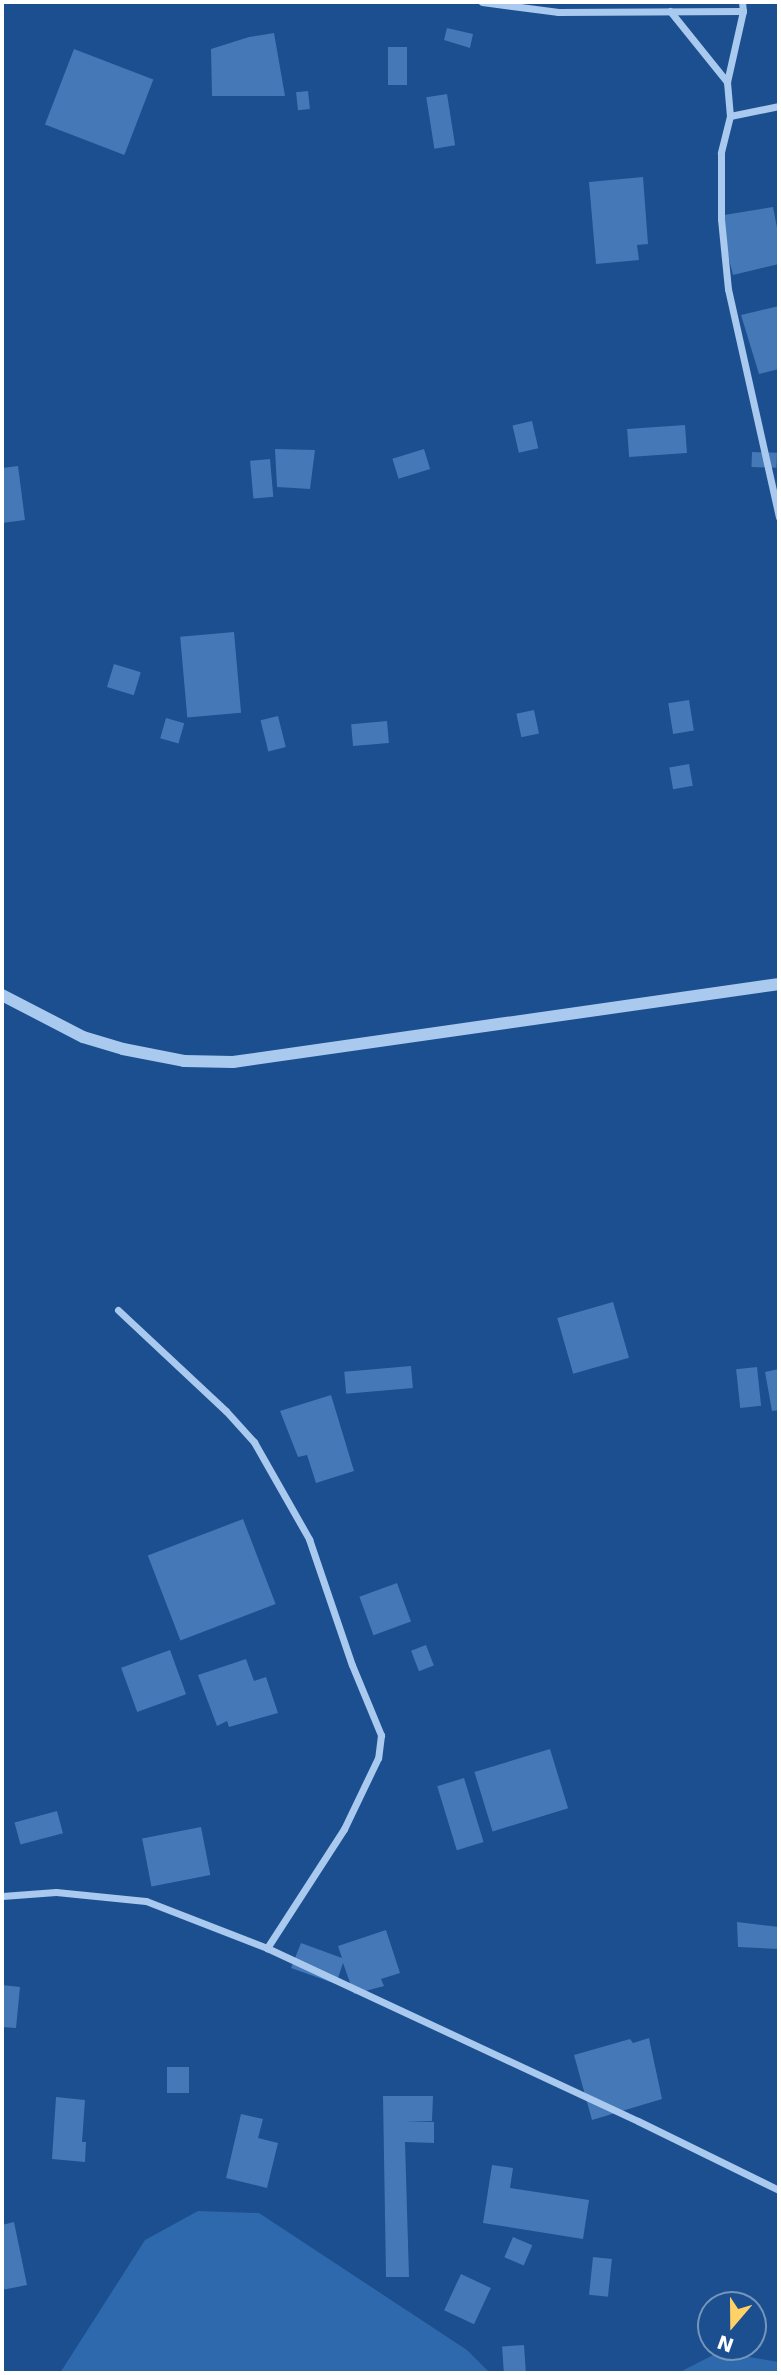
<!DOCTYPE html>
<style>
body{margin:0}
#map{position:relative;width:781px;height:2375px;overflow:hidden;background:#1b4f8f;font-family:"DejaVu Sans",sans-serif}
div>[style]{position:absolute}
.green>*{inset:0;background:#2e69ad}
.building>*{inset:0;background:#4478b7;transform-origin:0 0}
.minor>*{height:7px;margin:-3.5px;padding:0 3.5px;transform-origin:3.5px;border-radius:3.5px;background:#a9c9ee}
.tertiary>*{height:12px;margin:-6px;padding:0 6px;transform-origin:6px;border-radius:6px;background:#a9c9ee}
span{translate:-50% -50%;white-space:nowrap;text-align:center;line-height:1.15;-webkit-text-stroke:5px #1b4f8f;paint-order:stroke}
.frame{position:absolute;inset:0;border:4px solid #fff;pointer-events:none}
.north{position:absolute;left:697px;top:2291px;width:70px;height:70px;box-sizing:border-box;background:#1b4f8f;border:2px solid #7695bc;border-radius:50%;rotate:200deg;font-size:19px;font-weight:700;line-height:28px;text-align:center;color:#fff}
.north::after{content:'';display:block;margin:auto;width:24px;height:32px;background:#ffd166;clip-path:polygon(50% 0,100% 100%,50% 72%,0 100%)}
</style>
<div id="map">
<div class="green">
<i style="clip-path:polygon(198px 2211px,259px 2213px,467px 2350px,490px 2373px,60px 2373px,145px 2240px)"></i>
<i style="clip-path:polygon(719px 2352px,779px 2362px,779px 2373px,678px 2373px)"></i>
</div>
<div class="building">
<i style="clip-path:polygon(447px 28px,473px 34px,470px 48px,444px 40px)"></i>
<i style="clip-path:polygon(274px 33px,285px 96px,212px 96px,211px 49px,249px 37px)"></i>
<i style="left:388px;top:47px;width:19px;height:38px"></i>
<i style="left:74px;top:49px;width:85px;height:81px;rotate:21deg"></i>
<i style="left:308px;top:91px;width:18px;height:12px;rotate:84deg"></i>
<i style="left:447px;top:94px;width:52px;height:21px;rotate:81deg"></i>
<i style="clip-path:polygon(643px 177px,648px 244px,637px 245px,639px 260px,596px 264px,589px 182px)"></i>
<i style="clip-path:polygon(773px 207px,779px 238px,779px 264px,733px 275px,718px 216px)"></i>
<i style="clip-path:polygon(779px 306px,779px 369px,759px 374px,741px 315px)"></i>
<i style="left:532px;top:421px;width:28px;height:20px;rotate:77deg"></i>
<i style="left:685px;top:425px;width:28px;height:58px;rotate:86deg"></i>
<i style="clip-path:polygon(275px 449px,315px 450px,310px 489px,277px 487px)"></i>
<i style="left:424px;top:449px;width:21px;height:33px;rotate:73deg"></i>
<i style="left:752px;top:452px;width:25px;height:15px;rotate:2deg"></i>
<i style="left:270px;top:459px;width:38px;height:20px;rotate:85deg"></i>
<i style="clip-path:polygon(18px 466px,25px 520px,2px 523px,2px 468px)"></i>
<i style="left:234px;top:632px;width:81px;height:54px;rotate:85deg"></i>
<i style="left:114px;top:664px;width:28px;height:24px;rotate:17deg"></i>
<i style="left:689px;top:700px;width:31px;height:21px;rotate:81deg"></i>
<i style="left:534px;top:710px;width:24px;height:18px;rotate:78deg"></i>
<i style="left:278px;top:716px;width:32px;height:18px;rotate:76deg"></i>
<i style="left:166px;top:718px;width:19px;height:21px;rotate:16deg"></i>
<i style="left:387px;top:721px;width:22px;height:36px;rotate:85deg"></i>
<i style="left:689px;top:764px;width:22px;height:20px;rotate:80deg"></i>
<i style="left:613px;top:1302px;width:58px;height:58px;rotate:74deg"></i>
<i style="left:411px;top:1366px;width:22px;height:67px;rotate:85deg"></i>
<i style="left:757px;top:1367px;width:39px;height:21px;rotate:84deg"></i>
<i style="clip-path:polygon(779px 1369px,779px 1410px,772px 1411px,765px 1372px)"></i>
<i style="clip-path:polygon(331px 1395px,354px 1471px,316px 1483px,307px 1455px,298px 1457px,280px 1411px)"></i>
<i style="left:243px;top:1519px;width:91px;height:102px;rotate:69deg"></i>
<i style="left:397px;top:1583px;width:41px;height:40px;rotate:70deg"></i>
<i style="left:426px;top:1645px;width:22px;height:16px;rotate:69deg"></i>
<i style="left:170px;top:1650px;width:47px;height:52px;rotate:70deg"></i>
<i style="clip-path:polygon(246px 1659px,254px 1681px,266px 1677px,278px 1713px,229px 1727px,227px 1721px,217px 1726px,198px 1675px)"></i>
<i style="left:550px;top:1749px;width:62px;height:79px;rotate:73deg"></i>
<i style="left:464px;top:1778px;width:67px;height:28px;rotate:73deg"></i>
<i style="left:57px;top:1811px;width:23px;height:44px;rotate:75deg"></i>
<i style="left:201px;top:1827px;width:49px;height:60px;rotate:79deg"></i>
<i style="clip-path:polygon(737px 1922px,779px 1927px,779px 1949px,738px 1947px)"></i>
<i style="clip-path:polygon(386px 1930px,400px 1973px,381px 1979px,384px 1986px,354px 1994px,343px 1963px,336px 1984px,291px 1968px,301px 1943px,342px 1958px,338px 1946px)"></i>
<i style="clip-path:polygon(2px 1985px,20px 1987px,16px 2028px,2px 2027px)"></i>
<i style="clip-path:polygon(649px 2038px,662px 2099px,592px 2120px,574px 2055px,630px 2039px,633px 2043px)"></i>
<i style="left:167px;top:2067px;width:22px;height:26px"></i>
<i style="clip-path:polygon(383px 2096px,433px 2096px,432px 2121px,405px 2121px,434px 2122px,434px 2143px,405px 2142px,409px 2277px,386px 2277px)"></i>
<i style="clip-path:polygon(56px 2097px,85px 2100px,82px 2142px,86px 2142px,85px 2162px,52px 2159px)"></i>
<i style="clip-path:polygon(241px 2114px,263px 2119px,258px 2138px,278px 2143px,267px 2188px,226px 2178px)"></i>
<i style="clip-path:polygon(492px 2165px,513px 2168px,510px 2188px,589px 2200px,583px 2239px,483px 2223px)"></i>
<i style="clip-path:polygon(14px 2222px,27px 2285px,2px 2290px,2px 2225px)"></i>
<i style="left:513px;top:2237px;width:21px;height:22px;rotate:23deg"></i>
<i style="left:593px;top:2257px;width:19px;height:38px;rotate:6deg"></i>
<i style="left:461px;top:2274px;width:33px;height:40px;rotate:25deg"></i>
<i style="left:524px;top:2345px;width:28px;height:22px;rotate:86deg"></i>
</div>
<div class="minor">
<i style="left:482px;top:2px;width:77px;rotate:7.5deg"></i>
<i style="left:558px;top:12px;width:185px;rotate:-0.3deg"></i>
<i style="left:742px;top:2px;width:9px;rotate:84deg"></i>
<i style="left:743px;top:11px;width:73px;rotate:102.7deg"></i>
<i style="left:727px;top:82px;width:34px;rotate:85deg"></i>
<i style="left:730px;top:116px;width:38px;rotate:104deg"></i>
<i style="left:721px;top:153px;width:66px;rotate:90deg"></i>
<i style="left:721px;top:219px;width:70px;rotate:84.3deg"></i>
<i style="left:728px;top:289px;width:234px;rotate:77.4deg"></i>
<i style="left:670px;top:11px;width:91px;rotate:51.2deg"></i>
<i style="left:730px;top:116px;width:50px;rotate:-11.5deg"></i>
<i style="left:118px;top:1310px;width:148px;rotate:43.1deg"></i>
<i style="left:226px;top:1411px;width:42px;rotate:47.9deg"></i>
<i style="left:254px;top:1442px;width:112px;rotate:60.4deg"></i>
<i style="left:309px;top:1539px;width:133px;rotate:71.2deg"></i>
<i style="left:352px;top:1665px;width:76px;rotate:67.5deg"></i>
<i style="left:381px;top:1735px;width:23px;rotate:97deg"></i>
<i style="left:378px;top:1758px;width:79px;rotate:115.6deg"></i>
<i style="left:344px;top:1829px;width:142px;rotate:122.9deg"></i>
<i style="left:2px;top:1896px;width:54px;rotate:-4.2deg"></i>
<i style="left:56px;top:1892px;width:90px;rotate:5.7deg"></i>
<i style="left:146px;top:1901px;width:130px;rotate:21.2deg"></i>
<i style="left:267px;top:1948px;width:409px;rotate:25deg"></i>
<i style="left:638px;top:2121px;width:157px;rotate:26.1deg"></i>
</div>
<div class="tertiary">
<i style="left:2px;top:995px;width:91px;rotate:27.4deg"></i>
<i style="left:83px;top:1037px;width:42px;rotate:16.7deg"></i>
<i style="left:123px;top:1049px;width:62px;rotate:11.1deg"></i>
<i style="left:184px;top:1061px;width:49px;rotate:1.2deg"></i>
<i style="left:233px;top:1062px;width:552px;rotate:-8.13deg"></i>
</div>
<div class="frame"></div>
<div class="north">N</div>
</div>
